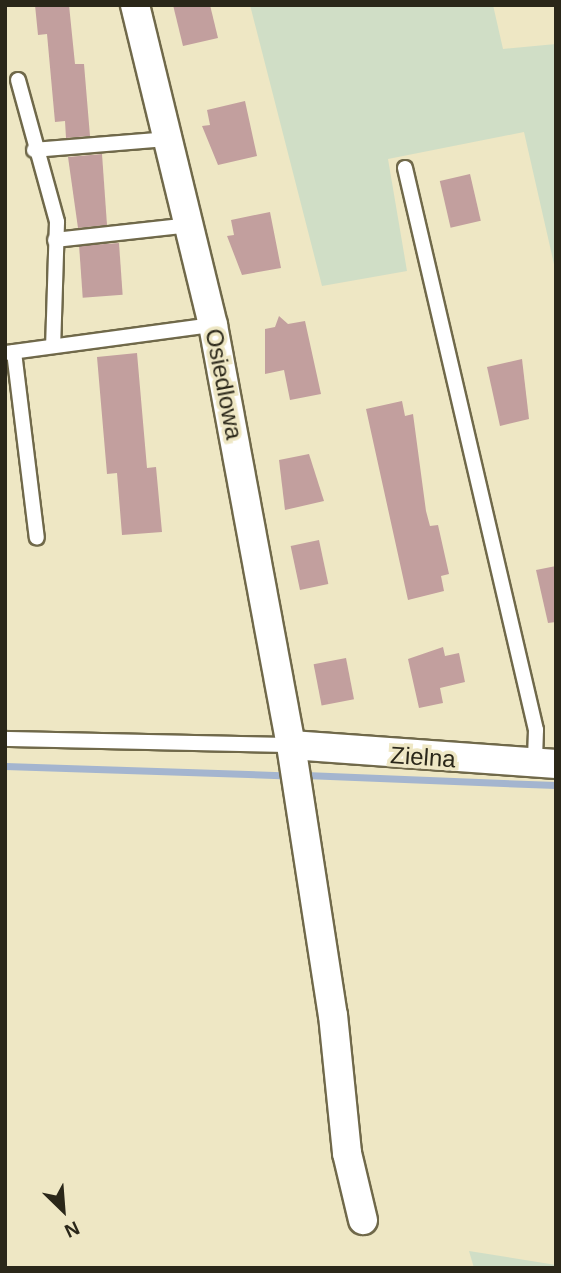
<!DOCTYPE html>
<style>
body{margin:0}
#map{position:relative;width:561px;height:1273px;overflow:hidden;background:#eee7c4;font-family:Helvetica,sans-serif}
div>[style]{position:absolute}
.green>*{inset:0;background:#d0dec6}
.stream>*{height:7px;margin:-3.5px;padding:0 3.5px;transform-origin:3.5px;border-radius:3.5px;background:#a4b5cf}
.building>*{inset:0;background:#c29f9e;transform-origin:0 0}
.roads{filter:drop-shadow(2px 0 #70694a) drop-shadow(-2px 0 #70694a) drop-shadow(0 2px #70694a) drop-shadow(0 -2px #70694a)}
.service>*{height:14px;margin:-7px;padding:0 7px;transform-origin:7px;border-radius:7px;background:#fff}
.minor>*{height:28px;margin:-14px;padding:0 14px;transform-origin:14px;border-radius:14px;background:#fff}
span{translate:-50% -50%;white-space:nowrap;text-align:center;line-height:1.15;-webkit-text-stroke:7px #eee7c4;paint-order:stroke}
.street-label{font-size:24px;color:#2a2719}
.frame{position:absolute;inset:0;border:7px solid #2a2719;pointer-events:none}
.north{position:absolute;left:28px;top:1175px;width:70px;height:70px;-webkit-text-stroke:5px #eee7c4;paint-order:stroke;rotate:155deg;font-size:19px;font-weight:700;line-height:28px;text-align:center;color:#2a2719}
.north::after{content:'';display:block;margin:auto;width:24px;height:32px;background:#2a2719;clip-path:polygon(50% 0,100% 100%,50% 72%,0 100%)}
</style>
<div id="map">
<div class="green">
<i style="clip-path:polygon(250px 5px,493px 5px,503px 49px,556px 44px,556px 273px,524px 132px,388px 159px,407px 271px,322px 286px)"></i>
<i style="clip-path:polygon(469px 1251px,556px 1265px,556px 1268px,474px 1268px)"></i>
</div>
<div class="stream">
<i style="left:5px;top:766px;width:276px;rotate:1.9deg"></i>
<i style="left:305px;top:775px;width:251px;rotate:2.3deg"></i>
</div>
<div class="building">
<i style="clip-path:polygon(35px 5px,69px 5px,75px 64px,84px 64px,90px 136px,66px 138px,65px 121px,55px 122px,47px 34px,38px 35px)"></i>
<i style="clip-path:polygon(173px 5px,210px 5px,218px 38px,183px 46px)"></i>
<i style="clip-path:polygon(245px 101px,257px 156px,218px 165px,202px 126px,210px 125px,207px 110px)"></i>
<i style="clip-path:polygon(102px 154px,107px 225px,78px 228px,68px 157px)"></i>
<i style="left:470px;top:174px;width:48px;height:31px;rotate:77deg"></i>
<i style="clip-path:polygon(270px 212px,281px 268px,242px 275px,227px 236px,234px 235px,231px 220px)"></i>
<i style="left:119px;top:243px;width:52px;height:40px;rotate:86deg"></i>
<i style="clip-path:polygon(279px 316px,288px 324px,305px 321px,321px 394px,290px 400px,284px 370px,265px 374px,265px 329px,275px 327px)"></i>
<i style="clip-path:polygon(137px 353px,147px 468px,156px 467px,162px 532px,122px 535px,117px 473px,107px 474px,97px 357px)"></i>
<i style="clip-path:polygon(522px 359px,529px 419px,500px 426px,487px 367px)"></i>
<i style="clip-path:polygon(402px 401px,405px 416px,413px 414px,426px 511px,430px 526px,438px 525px,449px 574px,441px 576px,444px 591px,408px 600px,366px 409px)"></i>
<i style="clip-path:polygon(309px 454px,324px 501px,285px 510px,279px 460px)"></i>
<i style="left:319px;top:540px;width:45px;height:29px;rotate:78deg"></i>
<i style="clip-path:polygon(556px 566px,556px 622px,548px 623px,536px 570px)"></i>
<i style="clip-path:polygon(443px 647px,445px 656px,459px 653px,465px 682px,440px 688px,443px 703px,419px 708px,408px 659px)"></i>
<i style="left:346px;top:658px;width:42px;height:33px;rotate:79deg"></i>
</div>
<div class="roads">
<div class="service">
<i style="left:18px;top:80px;width:147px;rotate:74.6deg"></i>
<i style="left:57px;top:222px;width:124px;rotate:91.8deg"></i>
<i style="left:34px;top:150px;width:135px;rotate:-4.7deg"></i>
<i style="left:405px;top:168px;width:577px;rotate:76.88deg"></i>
<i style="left:536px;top:730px;width:33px;rotate:92deg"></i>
<i style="left:55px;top:240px;width:136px;rotate:-6.3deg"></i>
<i style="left:14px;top:352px;width:187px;rotate:83deg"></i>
<i style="left:5px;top:353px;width:210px;rotate:-7.7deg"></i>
<i style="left:5px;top:739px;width:286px;rotate:1.2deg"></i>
</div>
<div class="minor">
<i style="left:135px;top:5px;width:329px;rotate:76.3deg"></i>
<i style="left:213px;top:325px;width:427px;rotate:79.5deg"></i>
<i style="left:291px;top:745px;width:273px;rotate:81.2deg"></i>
<i style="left:333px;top:1015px;width:139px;rotate:84.2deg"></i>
<i style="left:347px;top:1153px;width:69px;rotate:76.6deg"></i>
<i style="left:291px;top:745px;width:266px;rotate:4.1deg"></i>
</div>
</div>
<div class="street-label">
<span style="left:224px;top:384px;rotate:79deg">Osiedlowa</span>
<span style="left:423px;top:757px;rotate:4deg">Zielna</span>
</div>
<div class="frame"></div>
<div class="north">N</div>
</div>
